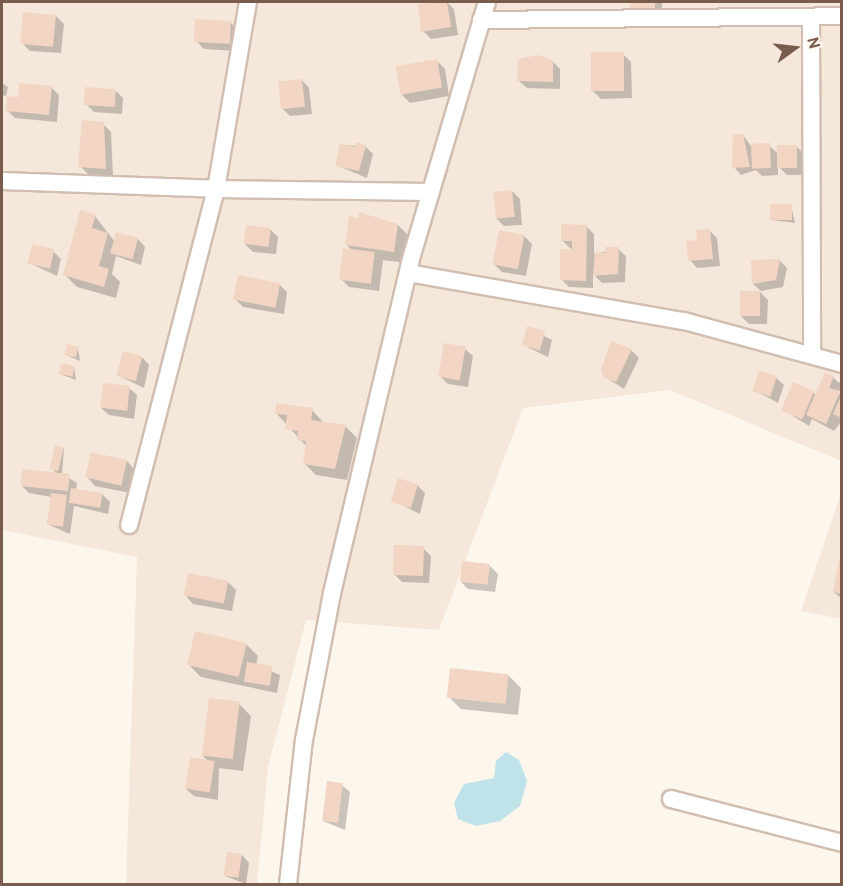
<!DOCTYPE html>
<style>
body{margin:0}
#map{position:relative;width:843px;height:886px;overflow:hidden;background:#fdf6ec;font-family:Overpass,sans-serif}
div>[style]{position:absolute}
.residential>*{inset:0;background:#f5e8da}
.water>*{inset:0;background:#bfe3e8}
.shadow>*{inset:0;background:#0003}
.building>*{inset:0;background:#f3d5c3;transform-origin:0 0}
.roads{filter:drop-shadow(2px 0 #d1beb0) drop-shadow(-2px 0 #d1beb0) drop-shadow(0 2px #d1beb0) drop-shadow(0 -2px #d1beb0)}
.street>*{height:16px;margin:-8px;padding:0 8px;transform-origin:8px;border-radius:8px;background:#fff}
span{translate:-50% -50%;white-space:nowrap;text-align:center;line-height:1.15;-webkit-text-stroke:5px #fffaf3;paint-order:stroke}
.frame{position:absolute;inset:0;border:3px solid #7a5c4d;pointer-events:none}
.north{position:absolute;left:765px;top:18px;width:60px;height:60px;-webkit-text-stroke:4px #fffaf3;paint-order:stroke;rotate:75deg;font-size:16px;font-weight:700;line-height:24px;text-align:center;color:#7a5c4d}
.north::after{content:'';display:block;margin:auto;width:21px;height:27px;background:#7a5c4d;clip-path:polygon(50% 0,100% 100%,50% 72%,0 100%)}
</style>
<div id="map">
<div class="residential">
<i style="clip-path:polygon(2px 2px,841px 2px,841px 461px,670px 390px,523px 408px,439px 630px,306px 620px,268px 767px,257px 884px,126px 884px,137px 557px,2px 530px)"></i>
<i style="clip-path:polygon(841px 493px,841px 619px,801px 611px)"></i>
</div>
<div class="water">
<i style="clip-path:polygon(506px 752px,519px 760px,527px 781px,520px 806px,500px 821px,476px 826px,458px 819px,454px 803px,464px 784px,494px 778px,496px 761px)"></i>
</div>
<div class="shadow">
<i style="clip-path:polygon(447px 2px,454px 9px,458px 35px,431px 39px,423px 31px,419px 6px)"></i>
<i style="clip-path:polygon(631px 2px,662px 2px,662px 15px,639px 15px)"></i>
<i style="clip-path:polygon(56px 16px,64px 24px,61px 53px,30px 51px,22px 43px)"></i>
<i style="clip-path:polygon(230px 22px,238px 30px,237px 51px,204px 49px,196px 41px)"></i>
<i style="clip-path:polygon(623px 54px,631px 62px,632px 98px,601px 99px,593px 91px)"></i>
<i style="clip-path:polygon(437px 61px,445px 69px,449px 96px,410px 103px,402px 95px)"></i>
<i style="clip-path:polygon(552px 61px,560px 69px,560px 89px,527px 88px,519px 81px)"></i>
<i style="clip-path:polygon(302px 80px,309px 88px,312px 114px,290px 116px,282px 108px)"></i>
<i style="clip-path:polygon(2px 83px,8px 87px,6px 96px,2px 95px)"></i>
<i style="clip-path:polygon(51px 87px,59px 95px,57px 122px,15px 118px,7px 110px,20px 98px)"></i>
<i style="clip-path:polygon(115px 90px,123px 98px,122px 114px,94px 112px,86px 104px)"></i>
<i style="clip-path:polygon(103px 124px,111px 132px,113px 176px,88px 174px,80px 166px)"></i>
<i style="clip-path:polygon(743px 135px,751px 146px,769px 145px,778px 154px,796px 146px,804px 154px,805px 175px,787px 175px,778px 166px,778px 175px,762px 176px,756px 170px,741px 175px,734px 167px)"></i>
<i style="clip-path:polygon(341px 145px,365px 146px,373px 154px,367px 178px,336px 165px)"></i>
<i style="clip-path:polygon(512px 191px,520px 199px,522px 225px,504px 226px,496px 218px)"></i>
<i style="clip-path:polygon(791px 205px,795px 223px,772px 220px)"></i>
<i style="clip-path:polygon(95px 216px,115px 242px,138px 239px,145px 247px,141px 265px,116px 256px,112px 274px,120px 282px,116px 298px,77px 287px,65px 275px)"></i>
<i style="clip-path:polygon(398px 225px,410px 237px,406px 263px,383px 260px,379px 291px,349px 287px,341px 279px,352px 251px,346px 244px)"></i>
<i style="clip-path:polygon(587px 227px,594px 234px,594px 254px,618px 249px,626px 256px,625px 282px,602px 283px,593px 274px,593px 288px,569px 287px,561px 279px,573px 251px,562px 240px)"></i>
<i style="clip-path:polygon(270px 229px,278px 237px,276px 254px,253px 252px,245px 244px)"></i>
<i style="clip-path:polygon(709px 230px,717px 238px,720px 266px,697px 268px,690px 260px)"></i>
<i style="clip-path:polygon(524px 236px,532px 244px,526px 276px,502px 272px,494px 264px)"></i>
<i style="clip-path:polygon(53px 251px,61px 259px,57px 276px,29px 263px)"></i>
<i style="clip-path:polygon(779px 260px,787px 268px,783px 287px,761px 291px,753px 284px)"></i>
<i style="clip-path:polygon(279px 284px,287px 292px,284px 314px,243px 307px,235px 299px)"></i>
<i style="clip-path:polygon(760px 292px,768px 300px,767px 324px,749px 324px,741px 316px)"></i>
<i style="clip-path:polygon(528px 328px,552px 340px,548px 357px,523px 345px)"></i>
<i style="clip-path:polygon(78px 348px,80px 361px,66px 355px)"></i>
<i style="clip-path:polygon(465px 349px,473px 356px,468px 387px,448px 384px,440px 376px)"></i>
<i style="clip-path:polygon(631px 350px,639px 358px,624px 389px,605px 377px)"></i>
<i style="clip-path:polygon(142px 357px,149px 365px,144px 388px,119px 376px)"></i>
<i style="clip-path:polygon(74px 367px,76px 380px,60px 374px)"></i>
<i style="clip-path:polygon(833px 377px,839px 383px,842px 377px,842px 392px,834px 389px,842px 396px,842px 421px,834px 431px,812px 419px,809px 426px,783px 410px,813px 392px,816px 395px)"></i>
<i style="clip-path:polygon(776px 378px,784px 385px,778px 403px,754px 390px)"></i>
<i style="clip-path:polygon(129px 388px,137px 395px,134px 419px,109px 415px,101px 408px)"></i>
<i style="clip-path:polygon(312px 410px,324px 423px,345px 426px,357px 438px,347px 480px,316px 475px,304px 463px,307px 447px,276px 413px)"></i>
<i style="clip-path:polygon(64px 448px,62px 474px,77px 483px,76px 490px,102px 494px,110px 502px,108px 514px,74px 506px,70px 534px,47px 524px,52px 497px,29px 493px,21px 485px,57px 474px,51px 468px)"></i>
<i style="clip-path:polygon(127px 461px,134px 469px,130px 493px,95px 486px,88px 478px)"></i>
<i style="clip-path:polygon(417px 485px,425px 493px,420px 514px,394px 501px)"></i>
<i style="clip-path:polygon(423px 548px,431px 556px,429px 583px,402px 582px,394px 574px)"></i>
<i style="clip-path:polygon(842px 557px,842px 599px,834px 592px)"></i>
<i style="clip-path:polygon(490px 566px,498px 574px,495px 592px,468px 589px,460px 581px)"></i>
<i style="clip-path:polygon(228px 582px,236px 590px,232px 611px,193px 604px,186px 596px)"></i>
<i style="clip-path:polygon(246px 644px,258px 656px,256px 665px,280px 675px,277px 693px,201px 677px,189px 665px)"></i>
<i style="clip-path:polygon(509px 676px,521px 688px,518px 715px,461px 709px,449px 697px)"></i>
<i style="clip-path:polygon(239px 704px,251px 716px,243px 771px,219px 768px,218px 800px,194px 796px,186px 789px,209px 762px,202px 755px)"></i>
<i style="clip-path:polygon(342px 785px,350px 792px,345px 830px,323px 821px)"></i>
<i style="clip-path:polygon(242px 855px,249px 863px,246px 884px,225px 876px)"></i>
</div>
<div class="building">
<i style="clip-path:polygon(447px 2px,451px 27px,421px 32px,418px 4px)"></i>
<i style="left:630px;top:2px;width:25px;height:6px"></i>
<i style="left:23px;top:12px;width:33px;height:32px;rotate:5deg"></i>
<i style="left:195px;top:19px;width:36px;height:23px;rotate:3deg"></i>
<i style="left:624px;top:52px;width:39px;height:33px;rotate:90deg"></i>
<i style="clip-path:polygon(538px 55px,553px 60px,553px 82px,517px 81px,518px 59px)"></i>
<i style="left:437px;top:59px;width:29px;height:42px;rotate:80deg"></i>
<i style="left:302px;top:79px;width:28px;height:24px;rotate:84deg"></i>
<i style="clip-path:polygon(19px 83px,52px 86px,49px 115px,6px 111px,7px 96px,18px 97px)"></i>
<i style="left:85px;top:87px;width:31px;height:18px;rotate:4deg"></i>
<i style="clip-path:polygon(82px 120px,104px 122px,106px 169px,78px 167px)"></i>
<i style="clip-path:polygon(733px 134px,743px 134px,750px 167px,732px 168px)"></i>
<i style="clip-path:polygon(356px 142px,366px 145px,359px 171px,335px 166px,340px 143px,355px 147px)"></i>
<i style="left:770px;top:143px;width:25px;height:19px;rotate:88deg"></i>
<i style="left:777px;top:145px;width:20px;height:23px"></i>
<i style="left:512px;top:190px;width:27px;height:19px;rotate:84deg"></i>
<i style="left:770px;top:204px;width:22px;height:16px"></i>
<i style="clip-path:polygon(80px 210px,96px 214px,92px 228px,108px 233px,99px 266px,109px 269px,104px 287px,63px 275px)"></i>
<i style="clip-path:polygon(359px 212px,398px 224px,394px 252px,345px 245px,349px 216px,358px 218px)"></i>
<i style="clip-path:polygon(561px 224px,587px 225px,586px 281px,560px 280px,560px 249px,572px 250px,572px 241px,561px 241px)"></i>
<i style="left:246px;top:225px;width:25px;height:19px;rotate:7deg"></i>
<i style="clip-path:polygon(710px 229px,713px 259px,688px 261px,686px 241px,697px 240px,696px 230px)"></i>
<i style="left:499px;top:230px;width:26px;height:35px;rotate:11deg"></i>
<i style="left:116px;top:232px;width:23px;height:22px;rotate:15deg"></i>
<i style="left:32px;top:244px;width:23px;height:20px;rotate:13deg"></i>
<i style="clip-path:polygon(605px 247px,619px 247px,618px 274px,593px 276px,595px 252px,606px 253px)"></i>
<i style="left:343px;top:248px;width:32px;height:32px;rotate:7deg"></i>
<i style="clip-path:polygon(780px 259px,776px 280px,752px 284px,751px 260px)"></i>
<i style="left:238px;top:275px;width:43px;height:25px;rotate:11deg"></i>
<i style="left:740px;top:291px;width:20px;height:25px"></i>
<i style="left:527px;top:326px;width:19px;height:20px;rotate:16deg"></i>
<i style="clip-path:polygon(611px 341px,632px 349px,616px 382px,603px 377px,601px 369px)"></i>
<i style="left:444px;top:343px;width:22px;height:34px;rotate:10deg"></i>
<i style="left:67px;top:344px;width:12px;height:11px;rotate:14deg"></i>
<i style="left:123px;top:351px;width:20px;height:26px;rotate:15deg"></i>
<i style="left:61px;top:363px;width:14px;height:11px;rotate:12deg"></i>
<i style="left:759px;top:370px;width:19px;height:22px;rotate:18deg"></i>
<i style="clip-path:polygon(825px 372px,834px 376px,829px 388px,840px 392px,826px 424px,806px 415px)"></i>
<i style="left:793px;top:382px;width:23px;height:31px;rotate:23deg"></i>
<i style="left:103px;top:383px;width:27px;height:25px;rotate:6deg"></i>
<i style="clip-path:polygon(842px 394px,842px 418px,833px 414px)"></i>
<i style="clip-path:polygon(276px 403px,313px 408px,311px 420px,346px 425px,335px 469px,303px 464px,306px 441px,297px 440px,298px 431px,285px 429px,287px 415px,275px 414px)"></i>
<i style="left:55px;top:445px;width:9px;height:25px;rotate:13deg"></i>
<i style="left:91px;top:452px;width:37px;height:26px;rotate:13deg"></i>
<i style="left:22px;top:469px;width:48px;height:17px;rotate:6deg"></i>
<i style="left:398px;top:478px;width:21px;height:25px;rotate:17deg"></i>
<i style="left:71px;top:488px;width:32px;height:15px;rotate:9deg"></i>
<i style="left:51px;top:493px;width:16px;height:32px;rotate:7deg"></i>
<i style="left:394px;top:545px;width:30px;height:30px;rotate:2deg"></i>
<i style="clip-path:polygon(840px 555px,842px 555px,842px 594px,833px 592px)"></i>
<i style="left:462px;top:561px;width:28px;height:21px;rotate:6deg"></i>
<i style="left:188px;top:573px;width:41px;height:23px;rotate:11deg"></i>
<i style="left:195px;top:631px;width:53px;height:35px;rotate:13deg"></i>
<i style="left:247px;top:662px;width:26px;height:20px;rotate:9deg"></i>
<i style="left:450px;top:668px;width:59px;height:30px;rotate:6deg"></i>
<i style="left:209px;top:698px;width:31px;height:58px;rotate:7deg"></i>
<i style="left:190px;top:757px;width:25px;height:32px;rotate:9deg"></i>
<i style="left:327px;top:781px;width:16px;height:40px;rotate:7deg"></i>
<i style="left:227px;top:852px;width:15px;height:24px;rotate:8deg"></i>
</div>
<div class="roads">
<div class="street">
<i style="left:248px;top:2px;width:190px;rotate:99.7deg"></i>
<i style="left:216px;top:189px;width:215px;rotate:0.8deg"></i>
<i style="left:811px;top:17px;width:338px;rotate:89.8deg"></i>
<i style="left:481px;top:20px;width:361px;rotate:-0.6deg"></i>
<i style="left:2px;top:181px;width:214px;rotate:2.1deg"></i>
<i style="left:216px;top:189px;width:347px;rotate:104.5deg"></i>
<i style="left:408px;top:273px;width:280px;rotate:9.9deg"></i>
<i style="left:684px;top:321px;width:164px;rotate:15.2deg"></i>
<i style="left:671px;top:799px;width:177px;rotate:14.4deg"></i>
<i style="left:288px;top:884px;width:145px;rotate:-83.7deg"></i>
<i style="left:304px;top:740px;width:150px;rotate:-79.2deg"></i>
<i style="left:332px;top:593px;width:340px;rotate:-76.7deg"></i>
<i style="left:410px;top:262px;width:271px;rotate:-73.5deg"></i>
</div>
</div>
<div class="frame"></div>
<div class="north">N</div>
</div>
